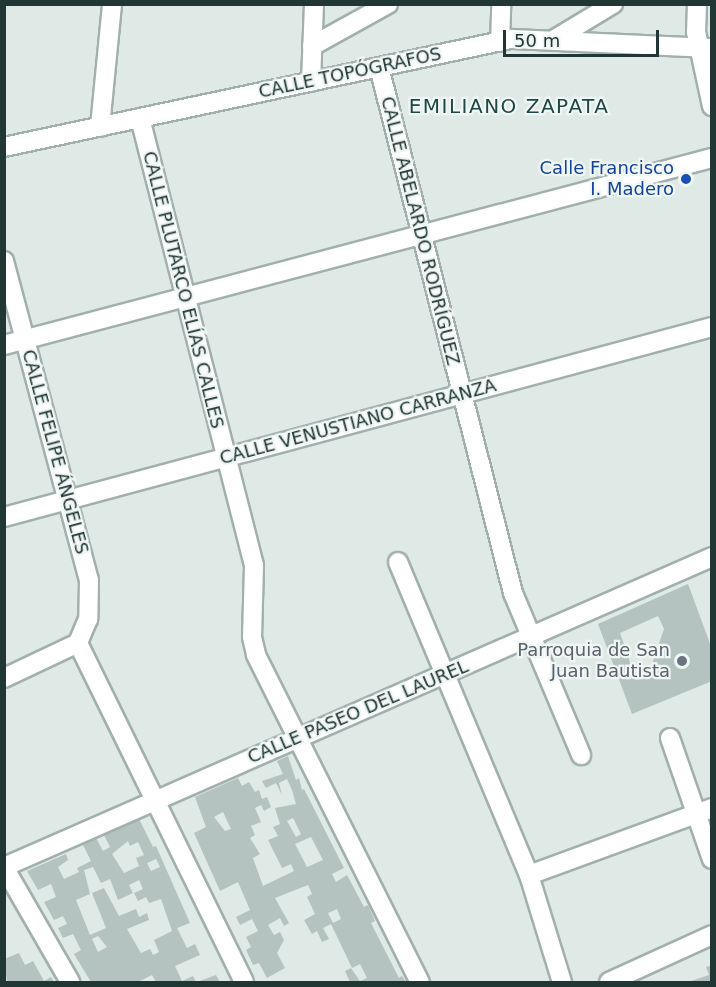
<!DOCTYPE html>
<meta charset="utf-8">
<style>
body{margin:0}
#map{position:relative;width:716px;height:987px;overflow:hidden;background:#dfe9e6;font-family:"DejaVu Sans",sans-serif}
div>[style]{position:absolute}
.building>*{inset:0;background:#b4c3c0}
.roads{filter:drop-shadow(2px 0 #a2b0ad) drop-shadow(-2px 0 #a2b0ad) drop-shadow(0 2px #a2b0ad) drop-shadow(0 -2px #a2b0ad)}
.minor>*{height:18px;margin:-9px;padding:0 9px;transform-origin:9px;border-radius:9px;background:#fff}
.dots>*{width:16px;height:16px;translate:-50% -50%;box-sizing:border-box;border:3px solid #eff6f4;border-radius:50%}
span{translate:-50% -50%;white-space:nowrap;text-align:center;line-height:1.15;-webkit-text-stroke:4.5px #eff6f4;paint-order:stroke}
.street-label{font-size:18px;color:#213735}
.transit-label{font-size:18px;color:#164399}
.right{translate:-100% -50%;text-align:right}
.worship-label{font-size:18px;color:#5b616d}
.neighbourhood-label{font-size:20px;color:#1f4745;letter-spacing:1.5px}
.frame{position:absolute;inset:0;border:6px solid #213735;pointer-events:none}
.scale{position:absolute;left:503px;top:30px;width:156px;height:27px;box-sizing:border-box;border:3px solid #213735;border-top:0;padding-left:8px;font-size:18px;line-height:21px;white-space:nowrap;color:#213735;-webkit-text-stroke:4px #eff6f4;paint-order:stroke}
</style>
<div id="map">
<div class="building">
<i style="clip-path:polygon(evenodd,688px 584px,712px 649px,712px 681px,632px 714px,598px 624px,688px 584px,658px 616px,664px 629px,649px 673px,636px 680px,620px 633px,658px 616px)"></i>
<i style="clip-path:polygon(evenodd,288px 756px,296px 780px,299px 778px,302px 790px,304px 789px,344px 868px,332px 874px,336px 882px,347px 875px,364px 907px,368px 905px,375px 921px,371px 923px,399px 978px,402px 976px,406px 982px,350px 982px,345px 971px,351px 968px,360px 981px,367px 978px,360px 964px,352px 968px,331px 924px,323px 928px,329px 939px,322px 942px,317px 931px,312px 934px,304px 920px,315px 914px,307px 897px,312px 894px,308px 885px,275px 898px,289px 923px,284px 926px,280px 918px,268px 925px,274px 935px,280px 932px,284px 940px,277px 953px,285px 968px,267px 978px,259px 963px,253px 965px,246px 950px,251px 947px,246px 937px,258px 931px,252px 919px,240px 925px,236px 917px,250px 910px,238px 882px,220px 891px,194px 833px,206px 827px,195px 797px,238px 778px,242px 786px,249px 782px,255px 792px,259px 790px,262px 799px,267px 797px,271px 807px,264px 811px,261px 805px,255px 808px,261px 822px,251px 826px,255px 835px,250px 838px,260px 854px,253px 858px,263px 886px,294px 871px,291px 864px,282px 868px,268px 840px,278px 836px,273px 827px,280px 824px,275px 808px,296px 804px,292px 790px,287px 779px,279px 783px,282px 795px,276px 783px,266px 788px,262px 781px,283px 774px,277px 761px,288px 756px,223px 812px,231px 829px,225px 831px,214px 817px,223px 812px,288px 756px,293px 818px,301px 834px,296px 837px,287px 821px,293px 818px,288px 756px,311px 837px,323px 860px,307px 867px,295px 844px,311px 837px,288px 756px,337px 909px,341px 919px,333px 923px,328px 913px,337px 909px)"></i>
<i style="clip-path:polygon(evenodd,139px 819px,153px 847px,156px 846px,190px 923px,177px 928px,187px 948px,195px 944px,200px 955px,175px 966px,182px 981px,193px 976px,196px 982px,156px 982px,152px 975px,138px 982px,91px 982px,74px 954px,81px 950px,73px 934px,63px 938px,58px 928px,67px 924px,63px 916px,54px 920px,44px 902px,56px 897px,51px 884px,38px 890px,27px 871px,66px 854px,68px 860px,58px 867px,64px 879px,79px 872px,77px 868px,91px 861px,83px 845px,96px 838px,103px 851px,110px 847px,104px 835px,139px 819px,128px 841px,130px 846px,138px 842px,144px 855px,136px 858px,139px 866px,124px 873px,112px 854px,128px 841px,139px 819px,156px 859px,160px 867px,151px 871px,147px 863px,156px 859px,139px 819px,93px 867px,101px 883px,110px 879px,118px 900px,133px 893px,129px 885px,139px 880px,143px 889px,134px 893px,138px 901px,146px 897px,149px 903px,161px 899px,172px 931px,154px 940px,159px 952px,153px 955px,150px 949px,141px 953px,127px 929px,149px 920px,147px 913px,139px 917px,136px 909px,119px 916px,104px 888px,92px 893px,106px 928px,90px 935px,76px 900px,90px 894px,84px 870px,93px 867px,139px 819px,98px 936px,107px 947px,98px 952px,92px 939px,98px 936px)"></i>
<i style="clip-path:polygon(19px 953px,25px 965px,33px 961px,44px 981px,51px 977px,54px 982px,7px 982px,4px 959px)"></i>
<i style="clip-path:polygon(712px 965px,712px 982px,688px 982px,709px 975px,706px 967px)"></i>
<i style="clip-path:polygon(216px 975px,220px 982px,197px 982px)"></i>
</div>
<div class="roads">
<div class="minor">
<i style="left:697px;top:4px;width:28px;rotate:92deg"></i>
<i style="left:696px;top:32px;width:76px;rotate:77.8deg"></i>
<i style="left:555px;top:39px;width:68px;rotate:-31.1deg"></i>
<i style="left:500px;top:42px;width:38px;rotate:-88deg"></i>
<i style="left:312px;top:46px;width:87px;rotate:-28.9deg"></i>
<i style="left:379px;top:67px;width:543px;rotate:75.71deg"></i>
<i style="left:513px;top:593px;width:176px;rotate:67.2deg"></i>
<i style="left:311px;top:82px;width:78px;rotate:-87.8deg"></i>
<i style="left:140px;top:118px;width:462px;rotate:75.7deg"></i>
<i style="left:254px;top:566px;width:71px;rotate:91.6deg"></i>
<i style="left:252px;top:637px;width:18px;rotate:77deg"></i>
<i style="left:256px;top:655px;width:366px;rotate:63.4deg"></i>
<i style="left:100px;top:127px;width:124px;rotate:-84.4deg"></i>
<i style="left:4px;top:147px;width:518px;rotate:-12.03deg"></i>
<i style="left:511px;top:39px;width:201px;rotate:2.6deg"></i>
<i style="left:4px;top:261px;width:330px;rotate:75.1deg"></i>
<i style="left:89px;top:580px;width:39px;rotate:91deg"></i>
<i style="left:88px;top:619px;width:26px;rotate:113deg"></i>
<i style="left:4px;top:345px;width:732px;rotate:-14.8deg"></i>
<i style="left:4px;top:517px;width:733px;rotate:-15.02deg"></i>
<i style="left:398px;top:562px;width:339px;rotate:67.3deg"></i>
<i style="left:529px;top:875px;width:112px;rotate:72.9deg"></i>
<i style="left:78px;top:643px;width:377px;rotate:63.9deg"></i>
<i style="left:4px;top:678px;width:82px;rotate:-25.3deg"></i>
<i style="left:670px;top:738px;width:128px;rotate:70.9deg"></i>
<i style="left:4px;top:867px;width:773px;rotate:-23.65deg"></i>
<i style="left:4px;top:867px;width:133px;rotate:60.1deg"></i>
<i style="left:529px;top:875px;width:195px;rotate:-20.1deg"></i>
<i style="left:609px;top:982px;width:113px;rotate:-24.5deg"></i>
</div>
</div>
<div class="dots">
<i style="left:686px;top:179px;background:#1a4fb4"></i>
<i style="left:682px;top:661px;background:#6b7280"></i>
</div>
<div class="street-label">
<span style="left:350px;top:73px;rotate:-12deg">CALLE TOPÓGRAFOS</span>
<span style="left:420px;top:231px;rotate:76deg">CALLE ABELARDO RODRÍGUEZ</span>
<span style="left:183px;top:290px;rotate:76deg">CALLE PLUTARCO ELÍAS CALLES</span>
<span style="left:358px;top:422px;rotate:-15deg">CALLE VENUSTIANO CARRANZA</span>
<span style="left:55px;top:452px;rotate:75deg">CALLE FELIPE ÁNGELES</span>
<span style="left:358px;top:712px;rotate:-23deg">CALLE PASEO DEL LAUREL</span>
</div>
<div class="transit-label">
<span class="right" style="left:674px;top:179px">Calle Francisco<br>I. Madero</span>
</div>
<div class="worship-label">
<span class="right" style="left:670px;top:661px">Parroquia de San<br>Juan Bautista</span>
</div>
<div class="neighbourhood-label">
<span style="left:509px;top:106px">EMILIANO ZAPATA</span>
</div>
<div class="frame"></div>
<div class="scale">50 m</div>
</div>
